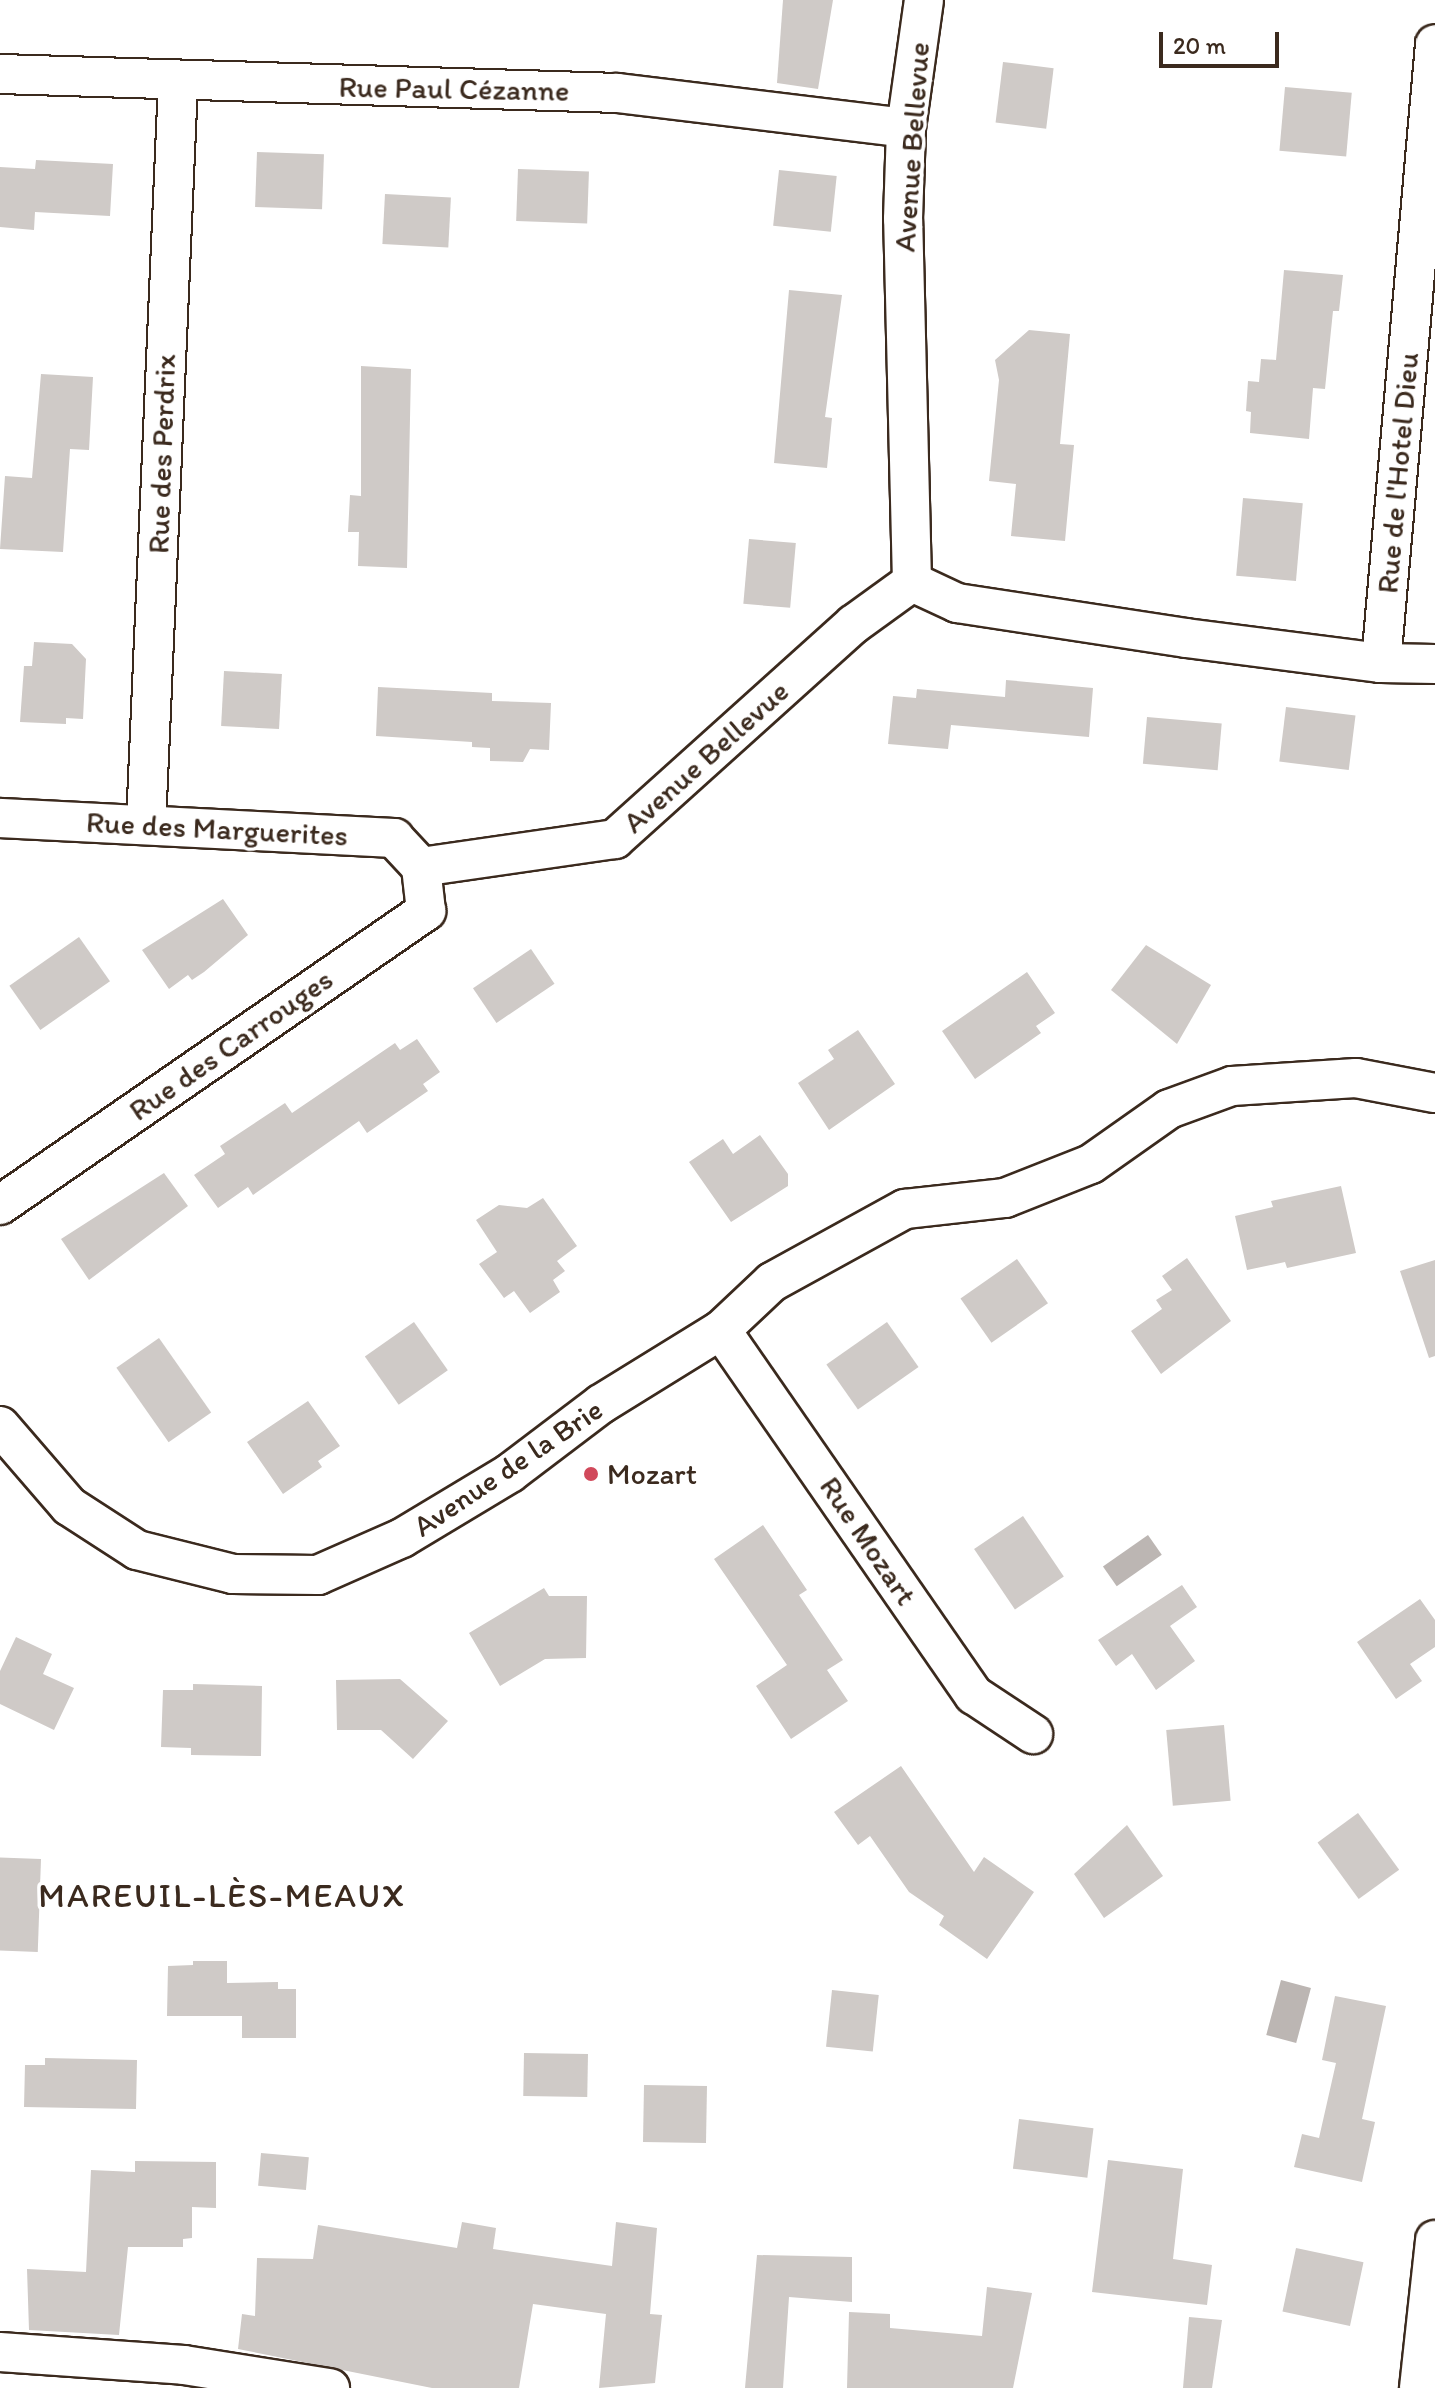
<!DOCTYPE html>
<meta charset="utf-8">
<style>
body{margin:0}
#map{position:relative;width:1435px;height:2388px;overflow:hidden;background:#fff;font-family:Itim,sans-serif}
div>[style]{position:absolute}
.water>*{inset:0;background:#bcb6b3;transform-origin:0 0}
.building>*{inset:0;background:#cfcac7;transform-origin:0 0}
.roads{filter:drop-shadow(2px 0 #3b2a1e) drop-shadow(-2px 0 #3b2a1e) drop-shadow(0 2px #3b2a1e) drop-shadow(0 -2px #3b2a1e)}
.minor>*{height:38px;margin:-19px;padding:0 19px;transform-origin:19px;border-radius:19px;background:#fff}
.dots>*{width:22px;height:22px;translate:-50% -50%;box-sizing:border-box;border:4px solid #fff;border-radius:50%}
span{translate:-50% -50%;white-space:nowrap;text-align:center;line-height:1.15;-webkit-text-stroke:7px #fff;paint-order:stroke}
.street-label{font-size:30px;color:#3b2a1e}
.poi-label{font-size:30px;color:#3b2a1e}
.left{translate:0 -50%;text-align:left}
.quarter-label{font-size:34px;color:#3b2a1e;letter-spacing:2px}
.scale{position:absolute;left:1159px;top:32px;width:120px;height:36px;box-sizing:border-box;border:4px solid #3b2a1e;border-top:0;padding-left:10px;font-size:24px;line-height:28px;white-space:nowrap;color:#3b2a1e;-webkit-text-stroke:6px #fff;paint-order:stroke}
</style>
<div id="map">
<div class="water">
<i style="left:1148px;top:1535px;width:24px;height:55px;rotate:55deg"></i>
<i style="left:1281px;top:1980px;width:31px;height:57px;rotate:15deg"></i>
</div>
<div class="building">
<i style="clip-path:polygon(783px 0,833px 0,818px 89px,777px 83px)"></i>
<i style="left:1003px;top:62px;width:51px;height:61px;rotate:7deg"></i>
<i style="left:1285px;top:87px;width:67px;height:64px;rotate:5deg"></i>
<i style="left:257px;top:152px;width:67px;height:55px;rotate:2deg"></i>
<i style="clip-path:polygon(36px 160px,113px 164px,110px 216px,35px 212px,34px 230px,0 227px,0 167px,35px 169px)"></i>
<i style="left:518px;top:169px;width:71px;height:52px;rotate:2deg"></i>
<i style="left:779px;top:170px;width:58px;height:56px;rotate:6deg"></i>
<i style="left:385px;top:194px;width:66px;height:50px;rotate:3deg"></i>
<i style="clip-path:polygon(1284px 270px,1343px 275px,1339px 311px,1333px 311px,1325px 389px,1313px 388px,1309px 439px,1250px 433px,1251px 412px,1246px 411px,1248px 381px,1259px 382px,1261px 359px,1276px 360px)"></i>
<i style="clip-path:polygon(789px 290px,842px 295px,825px 417px,832px 418px,827px 468px,774px 463px)"></i>
<i style="clip-path:polygon(1029px 330px,1070px 334px,1060px 444px,1074px 445px,1065px 541px,1011px 536px,1016px 484px,989px 481px,999px 380px,995px 360px)"></i>
<i style="clip-path:polygon(361px 366px,411px 369px,407px 568px,358px 566px,359px 532px,348px 532px,350px 495px,361px 496px)"></i>
<i style="clip-path:polygon(41px 374px,93px 377px,89px 450px,70px 449px,63px 552px,0 549px,5px 476px,32px 478px)"></i>
<i style="left:1243px;top:498px;width:60px;height:78px;rotate:5deg"></i>
<i style="left:749px;top:539px;width:47px;height:65px;rotate:5deg"></i>
<i style="clip-path:polygon(34px 642px,72px 644px,86px 659px,83px 719px,66px 718px,66px 724px,20px 722px,24px 666px,32px 666px)"></i>
<i style="left:224px;top:671px;width:58px;height:55px;rotate:3deg"></i>
<i style="clip-path:polygon(1006px 680px,1093px 688px,1089px 737px,951px 725px,948px 749px,888px 744px,893px 696px,916px 698px,917px 689px,1005px 697px)"></i>
<i style="clip-path:polygon(378px 687px,492px 693px,492px 701px,551px 703px,549px 750px,530px 749px,523px 762px,490px 761px,490px 748px,472px 747px,472px 742px,376px 736px)"></i>
<i style="left:1286px;top:707px;width:70px;height:55px;rotate:7deg"></i>
<i style="left:1147px;top:717px;width:75px;height:47px;rotate:5deg"></i>
<i style="clip-path:polygon(223px 899px,248px 935px,204px 972px,192px 980px,188px 975px,169px 989px,142px 950px)"></i>
<i style="left:79px;top:937px;width:54px;height:85px;rotate:55deg"></i>
<i style="clip-path:polygon(1146px 945px,1211px 985px,1177px 1044px,1111px 990px)"></i>
<i style="left:531px;top:949px;width:42px;height:70px;rotate:56deg"></i>
<i style="clip-path:polygon(1027px 972px,1055px 1013px,1036px 1026px,1041px 1033px,975px 1079px,942px 1031px)"></i>
<i style="clip-path:polygon(858px 1030px,895px 1084px,829px 1130px,798px 1083px,834px 1059px,828px 1050px)"></i>
<i style="clip-path:polygon(417px 1039px,440px 1072px,423px 1084px,428px 1091px,367px 1133px,359px 1121px,253px 1195px,248px 1187px,218px 1208px,194px 1175px,225px 1154px,220px 1146px,285px 1103px,292px 1113px,395px 1043px,400px 1050px)"></i>
<i style="clip-path:polygon(760px 1135px,788px 1174px,788px 1186px,731px 1222px,689px 1162px,723px 1139px,733px 1154px)"></i>
<i style="clip-path:polygon(164px 1173px,188px 1206px,89px 1280px,61px 1239px)"></i>
<i style="clip-path:polygon(1341px 1186px,1356px 1253px,1287px 1268px,1285px 1262px,1247px 1270px,1235px 1216px,1273px 1207px,1271px 1201px)"></i>
<i style="clip-path:polygon(543px 1198px,577px 1246px,557px 1261px,565px 1271px,553px 1280px,560px 1292px,530px 1313px,514px 1291px,504px 1298px,479px 1264px,497px 1252px,476px 1220px,499px 1205px,527px 1208px)"></i>
<i style="clip-path:polygon(1187px 1258px,1231px 1321px,1161px 1374px,1131px 1331px,1162px 1309px,1156px 1300px,1172px 1290px,1162px 1276px)"></i>
<i style="left:1017px;top:1259px;width:54px;height:69px;rotate:55deg"></i>
<i style="clip-path:polygon(1435px 1260px,1435px 1356px,1429px 1358px,1400px 1271px)"></i>
<i style="left:414px;top:1322px;width:59px;height:60px;rotate:55deg"></i>
<i style="left:887px;top:1322px;width:55px;height:74px;rotate:55deg"></i>
<i style="left:159px;top:1338px;width:91px;height:52px;rotate:55deg"></i>
<i style="clip-path:polygon(308px 1401px,340px 1446px,318px 1461px,322px 1467px,283px 1494px,247px 1442px)"></i>
<i style="left:1023px;top:1516px;width:73px;height:59px;rotate:56deg"></i>
<i style="clip-path:polygon(763px 1525px,807px 1590px,799px 1595px,843px 1660px,827px 1670px,848px 1701px,791px 1739px,756px 1686px,787px 1665px,714px 1559px)"></i>
<i style="clip-path:polygon(1182px 1585px,1197px 1607px,1170px 1626px,1195px 1661px,1156px 1690px,1132px 1654px,1116px 1666px,1098px 1640px)"></i>
<i style="clip-path:polygon(544px 1588px,549px 1596px,587px 1596px,586px 1658px,545px 1659px,500px 1686px,469px 1633px)"></i>
<i style="clip-path:polygon(1420px 1599px,1435px 1620px,1435px 1647px,1410px 1664px,1422px 1681px,1396px 1699px,1357px 1642px)"></i>
<i style="clip-path:polygon(16px 1637px,52px 1654px,43px 1674px,74px 1688px,54px 1730px,0 1704px,0 1671px)"></i>
<i style="clip-path:polygon(400px 1679px,448px 1721px,413px 1759px,381px 1730px,337px 1730px,336px 1680px)"></i>
<i style="clip-path:polygon(193px 1684px,262px 1686px,261px 1756px,191px 1755px,191px 1748px,161px 1747px,163px 1690px,193px 1690px)"></i>
<i style="left:1224px;top:1725px;width:76px;height:58px;rotate:85deg"></i>
<i style="clip-path:polygon(901px 1766px,974px 1872px,984px 1857px,1034px 1892px,987px 1959px,939px 1925px,944px 1916px,909px 1892px,870px 1836px,858px 1845px,834px 1812px)"></i>
<i style="left:1358px;top:1813px;width:70px;height:50px;rotate:54deg"></i>
<i style="clip-path:polygon(1127px 1825px,1163px 1876px,1104px 1918px,1074px 1874px)"></i>
<i style="left:41px;top:1859px;width:93px;height:41px;rotate:92deg"></i>
<i style="clip-path:polygon(193px 1961px,227px 1961px,227px 1983px,278px 1982px,278px 1989px,296px 1989px,296px 2038px,242px 2038px,242px 2016px,167px 2016px,168px 1966px,193px 1965px)"></i>
<i style="left:832px;top:1990px;width:47px;height:57px;rotate:6deg"></i>
<i style="clip-path:polygon(1335px 1996px,1386px 2006px,1362px 2119px,1375px 2122px,1362px 2182px,1294px 2167px,1302px 2134px,1319px 2138px,1336px 2063px,1322px 2060px)"></i>
<i style="left:524px;top:2053px;width:64px;height:43px;rotate:1deg"></i>
<i style="clip-path:polygon(45px 2058px,137px 2060px,136px 2109px,24px 2107px,25px 2065px,45px 2065px)"></i>
<i style="left:644px;top:2085px;width:63px;height:57px;rotate:1deg"></i>
<i style="left:1019px;top:2119px;width:75px;height:50px;rotate:7deg"></i>
<i style="left:261px;top:2153px;width:48px;height:33px;rotate:5deg"></i>
<i style="clip-path:polygon(1108px 2160px,1183px 2169px,1173px 2259px,1212px 2265px,1207px 2305px,1092px 2292px)"></i>
<i style="clip-path:polygon(135px 2161px,216px 2162px,216px 2208px,192px 2207px,192px 2238px,183px 2239px,183px 2247px,128px 2247px,119px 2335px,29px 2330px,27px 2269px,86px 2272px,91px 2170px,135px 2172px)"></i>
<i style="clip-path:polygon(462px 2222px,496px 2228px,493px 2249px,612px 2266px,616px 2222px,657px 2228px,650px 2314px,662px 2315px,655px 2383px,599px 2388px,606px 2314px,533px 2304px,519px 2388px,432px 2388px,238px 2349px,242px 2314px,255px 2316px,257px 2258px,313px 2259px,318px 2225px,457px 2248px)"></i>
<i style="left:1296px;top:2248px;width:69px;height:65px;rotate:12deg"></i>
<i style="clip-path:polygon(757px 2255px,852px 2257px,852px 2302px,789px 2297px,783px 2388px,745px 2388px)"></i>
<i style="clip-path:polygon(987px 2287px,1032px 2293px,1013px 2388px,847px 2388px,849px 2312px,890px 2314px,890px 2328px,982px 2336px)"></i>
<i style="clip-path:polygon(1189px 2317px,1222px 2320px,1212px 2388px,1183px 2388px)"></i>
</div>
<div class="roads">
<div class="minor">
<i style="left:0;top:74px;width:617px;rotate:1.76deg"></i>
<i style="left:617px;top:93px;width:291px;rotate:6.9deg"></i>
<i style="left:912px;top:582px;width:363px;rotate:-91.4deg"></i>
<i style="left:903px;top:219px;width:91px;rotate:-88.1deg"></i>
<i style="left:906px;top:128px;width:129px;rotate:-82deg"></i>
<i style="left:912px;top:582px;width:50px;rotate:25deg"></i>
<i style="left:957px;top:603px;width:232px;rotate:8.7deg"></i>
<i style="left:1186px;top:638px;width:197px;rotate:7.3deg"></i>
<i style="left:1381px;top:663px;width:54px;rotate:1.1deg"></i>
<i style="left:1381px;top:663px;width:621px;rotate:-85.01deg"></i>
<i style="left:0;top:818px;width:395px;rotate:2.9deg"></i>
<i style="left:394px;top:838px;width:40px;rotate:47deg"></i>
<i style="left:146px;top:825px;width:744px;rotate:-87.53deg"></i>
<i style="left:421px;top:867px;width:196px;rotate:-8.2deg"></i>
<i style="left:615px;top:839px;width:321px;rotate:-42deg"></i>
<i style="left:854px;top:624px;width:72px;rotate:-35.9deg"></i>
<i style="left:0;top:1205px;width:518px;rotate:-34.61deg"></i>
<i style="left:426px;top:911px;width:44px;rotate:-96.5deg"></i>
<i style="left:721px;top:1330px;width:444px;rotate:55.3deg"></i>
<i style="left:974px;top:1695px;width:71px;rotate:33.5deg"></i>
<i style="left:0;top:1426px;width:106px;rotate:49.2deg"></i>
<i style="left:69px;top:1506px;width:81px;rotate:32.9deg"></i>
<i style="left:137px;top:1550px;width:99px;rotate:14deg"></i>
<i style="left:233px;top:1574px;width:85px;rotate:0.7deg"></i>
<i style="left:318px;top:1575px;width:92px;rotate:-23.8deg"></i>
<i style="left:402px;top:1538px;width:126px;rotate:-31deg"></i>
<i style="left:510px;top:1473px;width:114px;rotate:-37.2deg"></i>
<i style="left:601px;top:1404px;width:141px;rotate:-31.7deg"></i>
<i style="left:721px;top:1330px;width:70px;rotate:-43.3deg"></i>
<i style="left:772px;top:1282px;width:152px;rotate:-28.8deg"></i>
<i style="left:905px;top:1209px;width:101px;rotate:-6.3deg"></i>
<i style="left:1005px;top:1198px;width:92px;rotate:-21.6deg"></i>
<i style="left:1091px;top:1164px;width:95px;rotate:-35.2deg"></i>
<i style="left:1169px;top:1109px;width:67px;rotate:-20.1deg"></i>
<i style="left:1232px;top:1086px;width:124px;rotate:-3.7deg"></i>
<i style="left:1356px;top:1078px;width:80px;rotate:10.8deg"></i>
<i style="left:0;top:2352px;width:184px;rotate:4deg"></i>
<i style="left:184px;top:2365px;width:148px;rotate:9deg"></i>
<i style="left:1419px;top:2388px;width:149px;rotate:-83.8deg"></i>
</div>
</div>
<div class="dots">
<i style="left:591px;top:1474px;background:#d1495b"></i>
</div>
<div class="street-label">
<span style="left:454px;top:89px;rotate:1deg">Rue Paul Cézanne</span>
<span style="left:912px;top:147px;rotate:-86deg">Avenue Bellevue</span>
<span style="left:162px;top:454px;rotate:-88deg">Rue des Perdrix</span>
<span style="left:1398px;top:473px;rotate:-85deg">Rue de l'Hotel Dieu</span>
<span style="left:706px;top:757px;rotate:-42deg">Avenue Bellevue</span>
<span style="left:217px;top:829px;rotate:3deg">Rue des Marguerites</span>
<span style="left:231px;top:1045px;rotate:-35deg">Rue des Carrouges</span>
<span style="left:508px;top:1468px;rotate:-34deg">Avenue de la Brie</span>
<span style="left:868px;top:1541px;rotate:56deg">Rue Mozart</span>
</div>
<div class="poi-label">
<span class="left" style="left:607px;top:1474px">Mozart</span>
</div>
<div class="quarter-label">
<span style="left:222px;top:1896px">MAREUIL-LÈS-MEAUX</span>
</div>
<div class="scale">20 m</div>
</div>
